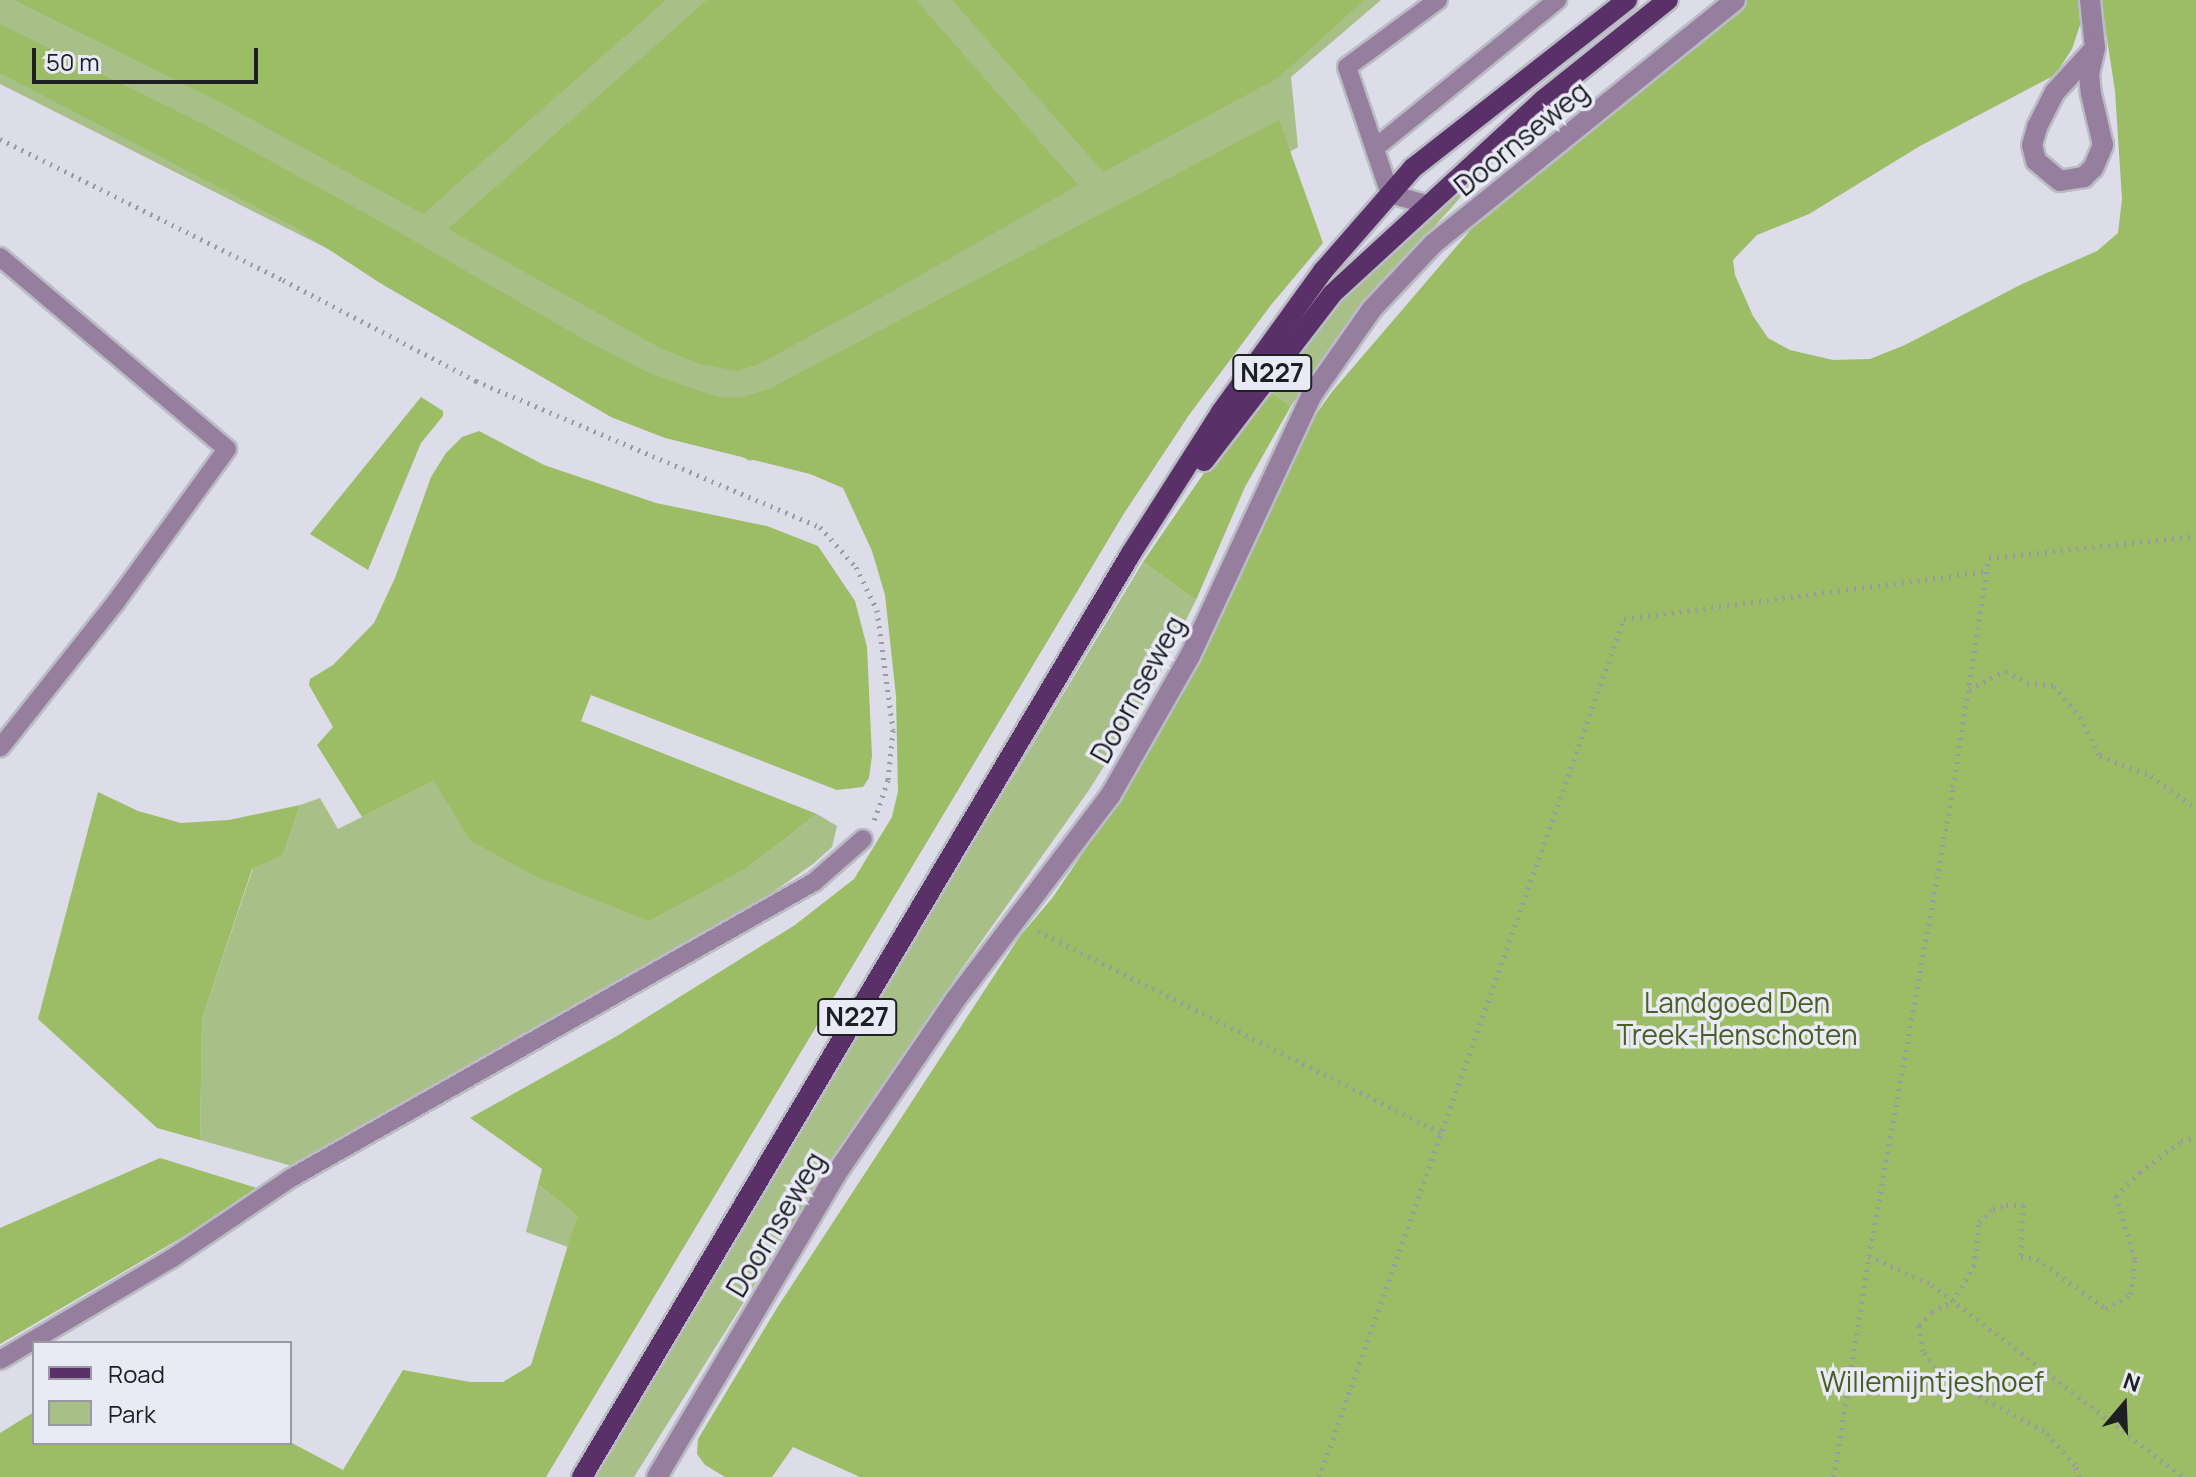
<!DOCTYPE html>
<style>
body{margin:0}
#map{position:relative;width:2196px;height:1477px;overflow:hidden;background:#dcdde9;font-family:Manrope,sans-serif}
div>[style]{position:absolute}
.green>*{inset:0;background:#a9bf88}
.forest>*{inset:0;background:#9cbc66}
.path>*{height:5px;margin-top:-2.5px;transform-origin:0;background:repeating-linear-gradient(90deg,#999aa4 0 2px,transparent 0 8px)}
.roads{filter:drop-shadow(2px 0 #babbc5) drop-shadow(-2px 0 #babbc5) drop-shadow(0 2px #babbc5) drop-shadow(0 -2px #babbc5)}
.lane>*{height:18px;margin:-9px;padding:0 9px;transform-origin:9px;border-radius:9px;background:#967f9e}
.street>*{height:20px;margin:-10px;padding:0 10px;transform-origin:10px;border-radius:10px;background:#967f9e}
.primary>*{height:20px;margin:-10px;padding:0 10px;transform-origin:10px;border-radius:10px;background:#593067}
span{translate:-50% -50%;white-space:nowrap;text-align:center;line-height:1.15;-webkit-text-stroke:7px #e9eaf6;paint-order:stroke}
.shield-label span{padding:2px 6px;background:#e9eaf6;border:2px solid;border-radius:6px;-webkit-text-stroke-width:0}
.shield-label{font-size:26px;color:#1e1f23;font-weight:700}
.street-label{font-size:28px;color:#1e1f23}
.park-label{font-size:28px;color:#4a5f23}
.legend{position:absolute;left:32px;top:1341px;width:260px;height:104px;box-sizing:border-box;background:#e9eaf6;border:2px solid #9899a2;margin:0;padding:10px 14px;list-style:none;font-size:24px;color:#1e1f23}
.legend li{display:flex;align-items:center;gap:16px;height:40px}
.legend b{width:40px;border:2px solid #9899a2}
.north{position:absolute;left:2084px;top:1365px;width:80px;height:80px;-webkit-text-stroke:6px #e9eaf6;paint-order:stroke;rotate:19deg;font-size:22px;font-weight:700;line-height:32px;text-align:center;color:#1e1f23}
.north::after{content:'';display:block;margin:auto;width:28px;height:36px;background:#1e1f23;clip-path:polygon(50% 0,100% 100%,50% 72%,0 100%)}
.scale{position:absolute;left:32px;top:48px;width:226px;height:36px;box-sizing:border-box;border:4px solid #1e1f23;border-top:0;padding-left:10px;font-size:24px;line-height:28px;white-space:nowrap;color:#1e1f23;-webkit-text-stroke:6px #e9eaf6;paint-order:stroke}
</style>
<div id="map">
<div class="green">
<i style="clip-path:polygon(0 0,1381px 0,1291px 77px,1298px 147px,1226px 190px,1065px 312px,750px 461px,0 84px)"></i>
<i style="clip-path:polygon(1518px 133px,1351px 320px,1291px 406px,1263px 387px,1307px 329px)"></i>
<i style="clip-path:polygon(1143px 562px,1196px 600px,1146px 700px,1089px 790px,956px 977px,803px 1208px,634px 1477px,590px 1477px)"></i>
<i style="clip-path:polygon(434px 781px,444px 793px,650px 921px,744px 870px,817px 814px,837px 826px,832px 847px,813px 864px,744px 912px,299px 1168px,200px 1140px,202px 1019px,253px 868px,283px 855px,300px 805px,320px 798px,338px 829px)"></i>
<i style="clip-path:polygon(538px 1184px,577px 1216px,568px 1247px,526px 1232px)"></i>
</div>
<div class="forest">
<i style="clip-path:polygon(14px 0,666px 0,423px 214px,220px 102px)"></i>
<i style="clip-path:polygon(707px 0,916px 0,1078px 185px,884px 296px,759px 364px,737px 371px,700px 364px,660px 348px,448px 229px)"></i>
<i style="clip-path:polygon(952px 0,1364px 0,1278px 78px,1103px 172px)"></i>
<i style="clip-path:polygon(1746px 0,2079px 0,2081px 5px,2080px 25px,2072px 49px,2055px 75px,1920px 146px,1809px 214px,1757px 235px,1733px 260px,1735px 275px,1753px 316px,1768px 338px,1790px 350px,1833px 360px,1870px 359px,1905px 345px,2022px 284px,2097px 251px,2118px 233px,2122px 199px,2115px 91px,2101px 0,2196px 0,2196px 1477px,860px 1477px,793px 1447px,772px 1477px,725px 1477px,705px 1465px,697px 1454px,698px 1439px,777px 1308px,1020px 936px,1053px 897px,1114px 807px,1138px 765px,1294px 446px,1331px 393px,1474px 226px,1541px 160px)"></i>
<i style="clip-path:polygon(0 24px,207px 126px,390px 227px,583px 339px,649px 373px,717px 397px,740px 398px,771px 388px,1279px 120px,1323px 243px,1271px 305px,1189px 415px,1123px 515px,546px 1477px,0 1477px,0 1433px,34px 1412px,34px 1443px,290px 1442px,343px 1470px,403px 1370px,470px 1382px,503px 1382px,531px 1365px,577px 1216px,538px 1184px,542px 1169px,470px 1118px,617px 1036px,795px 925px,854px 879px,892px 817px,898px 791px,896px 696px,885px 595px,872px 551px,843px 488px,810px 474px,665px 438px,611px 417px,380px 283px,293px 226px,0 73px)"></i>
<i style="clip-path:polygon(1263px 387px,1291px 406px,1245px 487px,1196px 600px,1143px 562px)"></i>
<i style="clip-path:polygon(421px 397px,443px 411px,443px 416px,421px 443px,368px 570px,310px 534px)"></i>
<i style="clip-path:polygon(479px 431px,544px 465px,656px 503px,767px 526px,818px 546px,855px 601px,867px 647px,872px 756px,869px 778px,863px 787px,837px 790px,591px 695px,581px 721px,817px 814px,744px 870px,650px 921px,537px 877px,471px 841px,434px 781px,362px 817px,317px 745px,333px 727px,309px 685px,310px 679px,333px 665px,374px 623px,395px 578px,431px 477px,446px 453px,462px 437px)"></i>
<i style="clip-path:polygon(98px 792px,138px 811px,181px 823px,229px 820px,300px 805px,283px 855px,252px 869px,202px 1019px,200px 1140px,157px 1128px,38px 1019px)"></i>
<i style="clip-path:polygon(160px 1158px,263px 1190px,0 1344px,0 1228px)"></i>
</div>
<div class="path">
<i style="left:0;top:139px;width:316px;rotate:26.5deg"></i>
<i style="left:283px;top:280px;width:218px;rotate:27.6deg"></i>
<i style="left:476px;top:381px;width:374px;rotate:23deg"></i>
<i style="left:820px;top:527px;width:54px;rotate:48deg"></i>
<i style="left:856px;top:567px;width:48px;rotate:64deg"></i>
<i style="left:877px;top:610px;width:121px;rotate:82.4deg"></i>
<i style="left:893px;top:730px;width:50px;rotate:95.7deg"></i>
<i style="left:888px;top:780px;width:43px;rotate:108.9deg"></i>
<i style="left:1969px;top:689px;width:41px;rotate:-25.9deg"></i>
<i style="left:2006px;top:671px;width:24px;rotate:30deg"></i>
<i style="left:2027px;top:683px;width:27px;rotate:6deg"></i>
<i style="left:2054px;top:686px;width:40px;rotate:50deg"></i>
<i style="left:2080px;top:717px;width:44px;rotate:62.9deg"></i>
<i style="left:2100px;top:756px;width:55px;rotate:21.4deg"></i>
<i style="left:2151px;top:776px;width:55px;rotate:35.4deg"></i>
<i style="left:1038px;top:931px;width:452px;rotate:26.6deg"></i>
<i style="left:1869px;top:1256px;width:69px;rotate:24.7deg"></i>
<i style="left:1932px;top:1285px;width:316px;rotate:37.4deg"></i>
<i style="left:1319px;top:1477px;width:911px;rotate:-70.43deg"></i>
<i style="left:1624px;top:619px;width:366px;rotate:-7.5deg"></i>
<i style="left:1834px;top:1477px;width:224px;rotate:-81deg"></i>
<i style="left:1869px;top:1256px;width:476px;rotate:-79.8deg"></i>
<i style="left:1953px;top:787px;width:232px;rotate:-81.1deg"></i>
<i style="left:1989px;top:558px;width:208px;rotate:-6.1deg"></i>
<i style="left:2079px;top:1477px;width:13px;rotate:-108deg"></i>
<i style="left:2075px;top:1465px;width:46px;rotate:-132.4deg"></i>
<i style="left:2044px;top:1431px;width:119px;rotate:-151.5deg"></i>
<i style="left:1939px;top:1374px;width:28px;rotate:-125deg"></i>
<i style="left:1923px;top:1351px;width:26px;rotate:-99deg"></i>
<i style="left:1919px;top:1325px;width:18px;rotate:-45deg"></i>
<i style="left:1932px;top:1312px;width:24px;rotate:-28deg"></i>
<i style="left:1953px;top:1301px;width:41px;rotate:-59deg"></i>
<i style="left:1974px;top:1266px;width:44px;rotate:-83.5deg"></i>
<i style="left:1979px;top:1222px;width:19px;rotate:-43deg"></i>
<i style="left:1993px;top:1209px;width:14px;rotate:-17deg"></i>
<i style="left:2006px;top:1205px;width:17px"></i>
<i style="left:2023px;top:1205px;width:51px;rotate:92.2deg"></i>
<i style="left:2021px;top:1256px;width:16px;rotate:11deg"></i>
<i style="left:2037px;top:1259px;width:85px;rotate:35.9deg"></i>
<i style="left:2106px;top:1309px;width:29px;rotate:-31deg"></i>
<i style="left:2131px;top:1294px;width:35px;rotate:-83deg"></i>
<i style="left:2135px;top:1259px;width:66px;rotate:-106.8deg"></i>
<i style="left:2116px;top:1196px;width:34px;rotate:-45deg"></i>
<i style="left:2140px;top:1172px;width:51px;rotate:-37.1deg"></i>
<i style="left:2181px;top:1141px;width:16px;rotate:-15deg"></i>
</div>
<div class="roads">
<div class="lane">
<i style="left:1375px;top:148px;width:235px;rotate:-39.1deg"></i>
<i style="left:1429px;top:205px;width:41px;rotate:-164.2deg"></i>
<i style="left:1390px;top:194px;width:134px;rotate:-108.7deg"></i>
<i style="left:1347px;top:67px;width:113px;rotate:-36.4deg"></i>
<i style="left:0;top:257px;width:297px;rotate:40.2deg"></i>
<i style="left:227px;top:449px;width:189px;rotate:126deg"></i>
<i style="left:116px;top:602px;width:186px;rotate:128.5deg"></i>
<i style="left:0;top:1360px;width:199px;rotate:-30.6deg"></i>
<i style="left:171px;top:1259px;width:145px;rotate:-34deg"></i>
<i style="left:291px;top:1178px;width:601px;rotate:-29.51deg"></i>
<i style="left:814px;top:882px;width:65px;rotate:-41.3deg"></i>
</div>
<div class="street">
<i style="left:2090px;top:0;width:48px;rotate:84.1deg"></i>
<i style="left:2095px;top:48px;width:26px;rotate:103deg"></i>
<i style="left:2089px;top:73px;width:21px;rotate:85deg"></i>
<i style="left:2091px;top:94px;width:52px;rotate:76.8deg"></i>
<i style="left:2103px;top:145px;width:25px;rotate:113deg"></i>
<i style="left:2093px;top:168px;width:13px;rotate:135deg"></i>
<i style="left:2084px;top:177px;width:24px;rotate:171deg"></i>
<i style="left:2060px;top:181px;width:31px;rotate:-140deg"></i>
<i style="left:2036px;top:161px;width:16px;rotate:-104deg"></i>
<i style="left:2032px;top:145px;width:19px;rotate:-74deg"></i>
<i style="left:2037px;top:127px;width:39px;rotate:-63deg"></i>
<i style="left:2055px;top:92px;width:59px;rotate:-47.7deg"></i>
<i style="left:657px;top:1477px;width:352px;rotate:-59.4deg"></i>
<i style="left:836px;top:1174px;width:211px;rotate:-55.6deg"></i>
<i style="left:955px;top:1000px;width:256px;rotate:-52.8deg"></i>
<i style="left:1110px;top:796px;width:161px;rotate:-60.3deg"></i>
<i style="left:1190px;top:656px;width:287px;rotate:-65deg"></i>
<i style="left:1311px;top:396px;width:106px;rotate:-55deg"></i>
<i style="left:1372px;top:309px;width:89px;rotate:-46.8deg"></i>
<i style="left:1433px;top:244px;width:388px;rotate:-38.9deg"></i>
</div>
<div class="primary">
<i style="left:1204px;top:461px;width:210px;rotate:-52.5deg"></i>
<i style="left:1332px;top:294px;width:287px;rotate:-42.6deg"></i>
<i style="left:1543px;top:100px;width:160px;rotate:-38.7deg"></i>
<i style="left:582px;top:1477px;width:1073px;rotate:-59.27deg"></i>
<i style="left:1130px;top:555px;width:169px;rotate:-57.5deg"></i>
<i style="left:1221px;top:412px;width:174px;rotate:-54.1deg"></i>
<i style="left:1323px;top:271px;width:137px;rotate:-48.9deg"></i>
<i style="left:1413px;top:168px;width:272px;rotate:-38.1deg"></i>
</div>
</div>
<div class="shield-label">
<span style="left:1272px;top:373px">N227</span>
<span style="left:857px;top:1017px">N227</span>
</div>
<div class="street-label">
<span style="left:1521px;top:138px;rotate:-39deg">Doornseweg</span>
<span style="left:1137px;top:689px;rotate:-61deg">Doornseweg</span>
<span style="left:775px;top:1224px;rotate:-59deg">Doornseweg</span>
</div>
<div class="park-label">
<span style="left:1737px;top:1018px">Landgoed Den<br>Treek-Henschoten</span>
<span style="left:1932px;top:1381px">Willemijntjeshoef</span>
</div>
<ul class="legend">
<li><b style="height:10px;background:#593067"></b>Road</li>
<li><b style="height:22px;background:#a9bf88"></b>Park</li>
</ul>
<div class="north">N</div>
<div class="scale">50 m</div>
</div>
